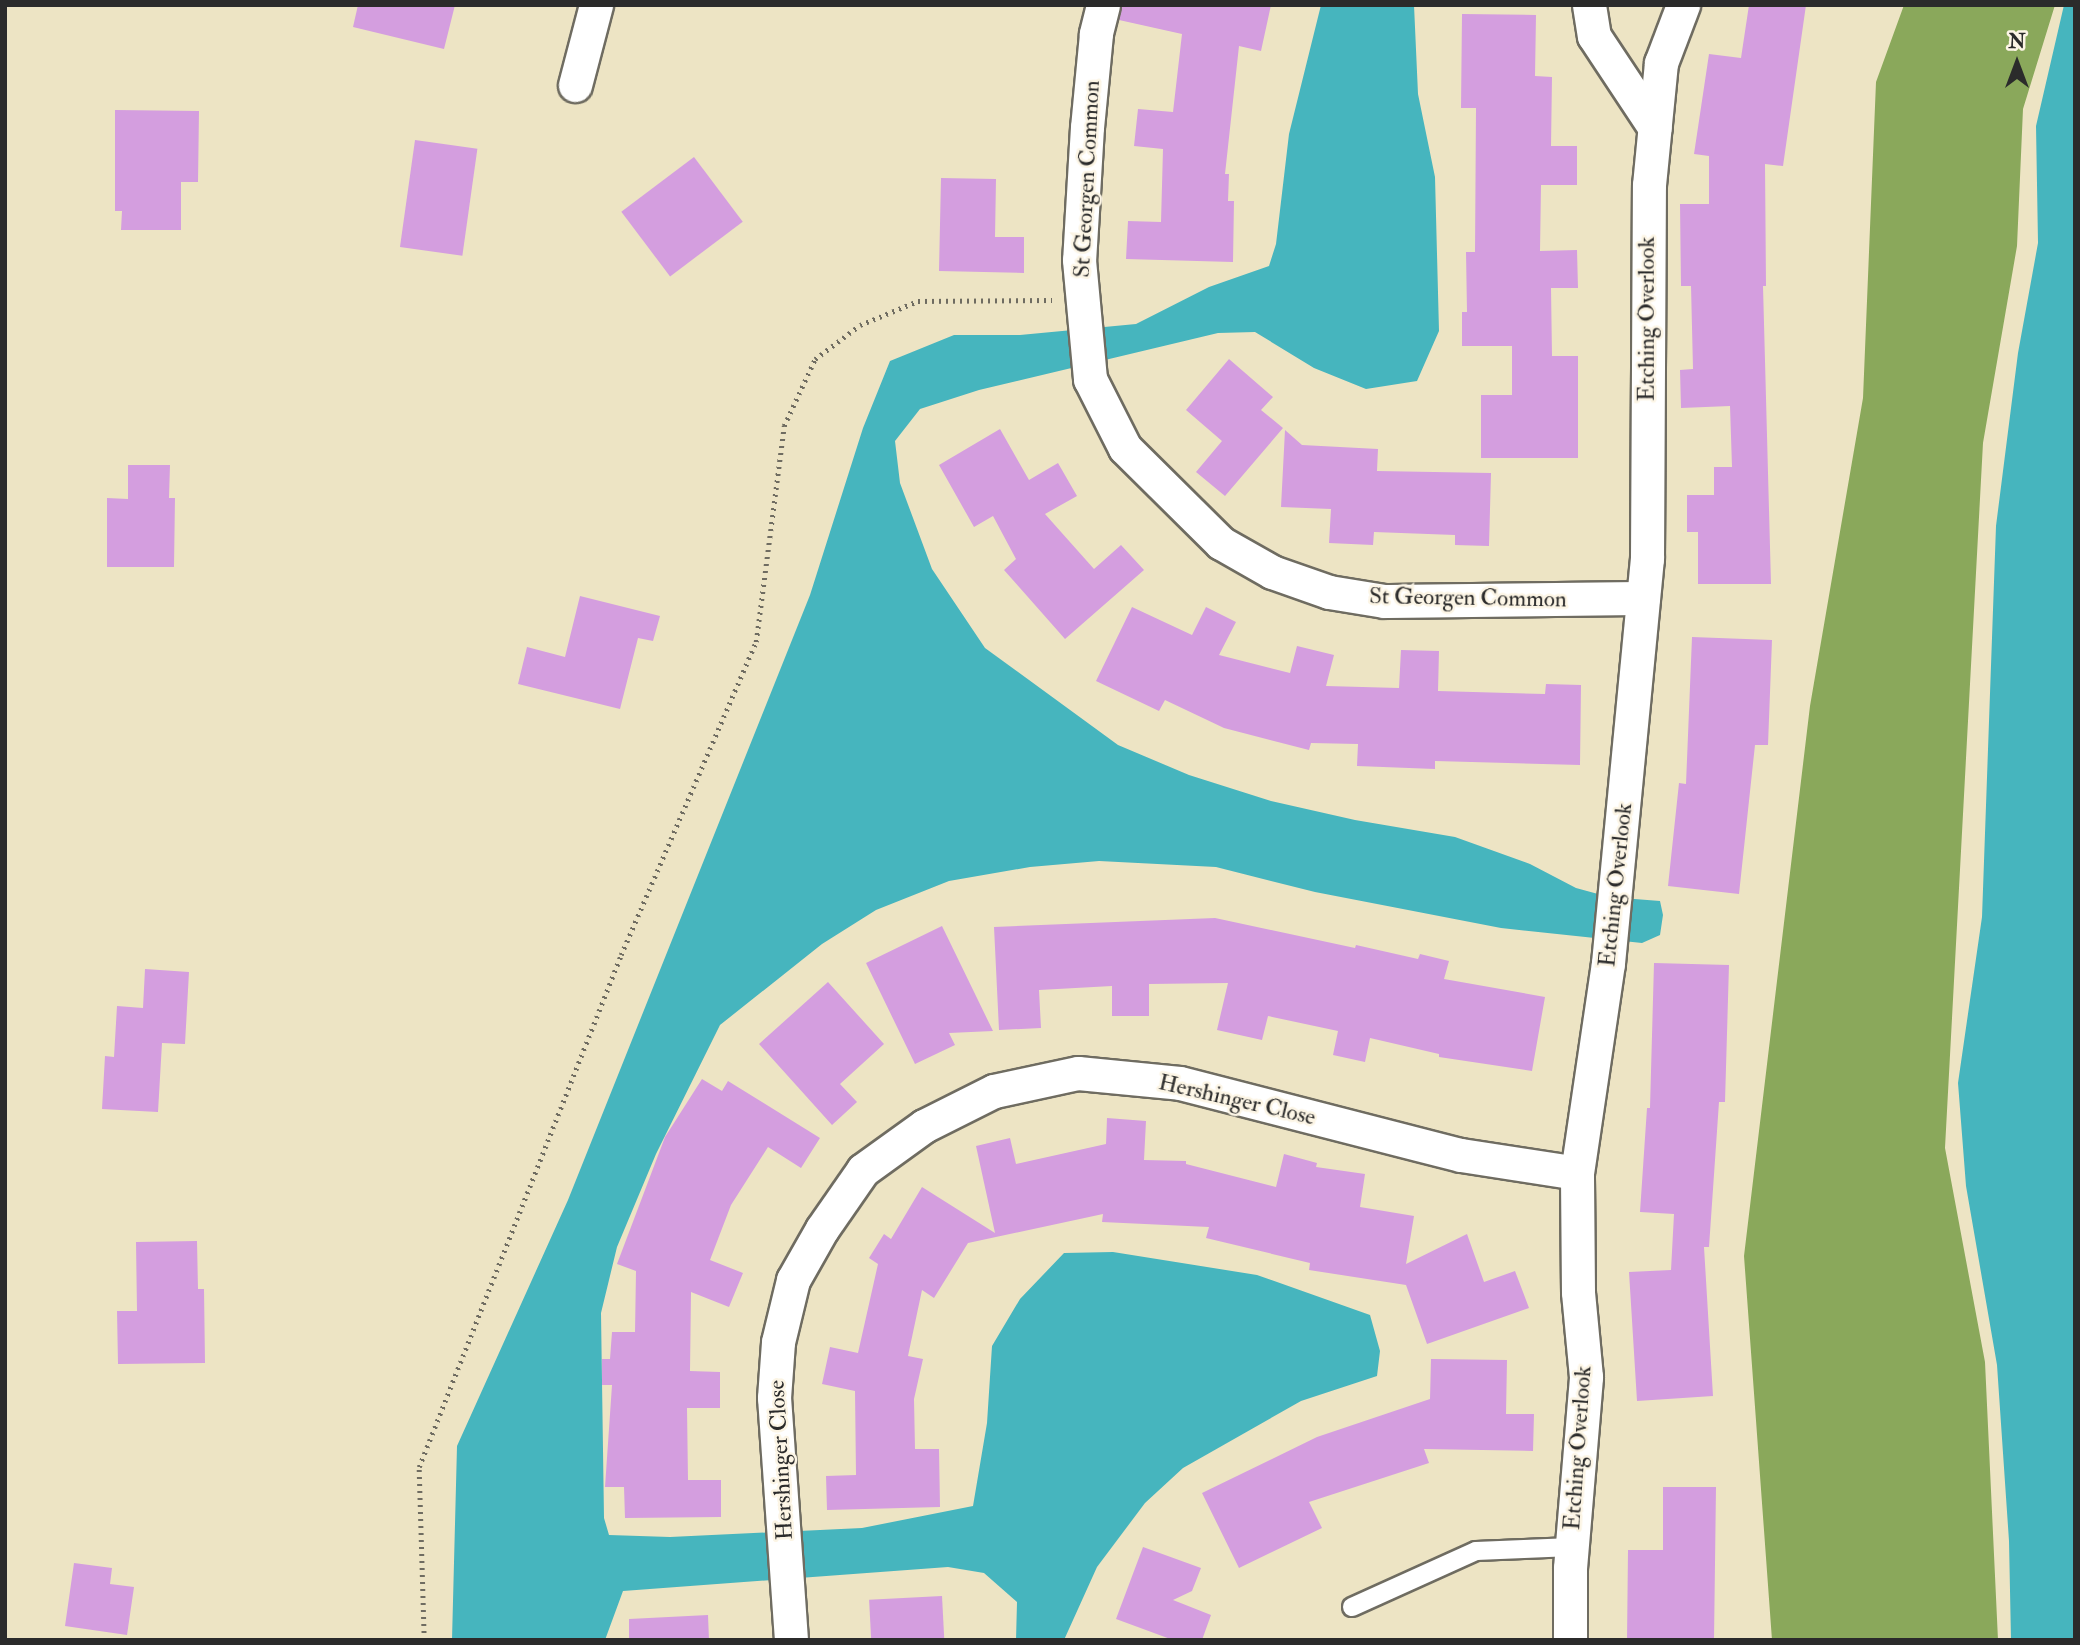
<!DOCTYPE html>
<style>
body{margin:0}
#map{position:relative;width:2080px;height:1645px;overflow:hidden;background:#ede4c4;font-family:"IM FELL Double Pica",serif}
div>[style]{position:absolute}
.forest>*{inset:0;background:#8aa85b}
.water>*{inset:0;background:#46b5be}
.building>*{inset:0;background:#d49edf;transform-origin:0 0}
.path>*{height:4.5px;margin-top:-2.25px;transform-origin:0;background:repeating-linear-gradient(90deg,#6f6c61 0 2px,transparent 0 7px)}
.roads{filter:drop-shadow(2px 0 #6f6c61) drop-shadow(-2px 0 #6f6c61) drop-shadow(0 2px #6f6c61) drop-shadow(0 -2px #6f6c61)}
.service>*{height:18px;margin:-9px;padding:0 9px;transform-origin:9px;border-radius:9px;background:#fff}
.minor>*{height:33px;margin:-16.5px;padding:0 16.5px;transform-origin:16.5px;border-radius:16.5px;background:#fff}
span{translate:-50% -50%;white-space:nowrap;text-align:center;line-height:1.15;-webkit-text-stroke:5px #fcf5e5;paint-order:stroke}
.street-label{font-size:23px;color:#2b2b2b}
.frame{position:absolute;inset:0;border:7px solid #2b2b2b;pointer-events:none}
.north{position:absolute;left:1982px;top:28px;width:70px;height:70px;-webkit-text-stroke:5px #fcf5e5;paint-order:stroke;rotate:0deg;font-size:19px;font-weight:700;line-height:28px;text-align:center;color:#2b2b2b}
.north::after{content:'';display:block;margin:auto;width:24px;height:32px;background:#2b2b2b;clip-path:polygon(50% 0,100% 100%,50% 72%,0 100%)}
</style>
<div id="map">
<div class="forest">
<i style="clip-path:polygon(1904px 5px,2055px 5px,2023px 109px,2017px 246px,1983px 443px,1945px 1148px,1985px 1362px,1998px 1640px,1772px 1640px,1744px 1256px,1810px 706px,1863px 398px,1876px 82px)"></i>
</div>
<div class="water">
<i style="clip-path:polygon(1321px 5px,1414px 5px,1418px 94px,1435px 177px,1439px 331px,1417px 381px,1366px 389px,1314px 368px,1255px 332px,1218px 333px,979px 390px,920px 409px,895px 441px,900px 483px,932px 569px,985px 648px,1118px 745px,1189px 775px,1271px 801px,1355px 820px,1455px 837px,1530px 864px,1576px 888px,1609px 897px,1660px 901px,1663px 915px,1660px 935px,1642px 943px,1501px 928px,1315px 892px,1216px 867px,1099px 861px,1030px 867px,949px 881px,876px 910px,822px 944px,720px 1025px,656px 1154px,617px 1247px,601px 1313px,604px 1518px,609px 1535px,670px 1537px,862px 1528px,973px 1506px,987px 1423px,992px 1346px,1020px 1299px,1064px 1253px,1113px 1252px,1257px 1275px,1370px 1315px,1380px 1351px,1377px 1376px,1301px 1401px,1183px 1468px,1145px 1503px,1097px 1567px,1064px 1640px,1016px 1640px,1017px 1602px,984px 1573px,948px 1567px,623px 1591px,605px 1640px,452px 1640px,457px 1446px,568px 1200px,810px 595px,863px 428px,890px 361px,954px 335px,1020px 335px,1136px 324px,1209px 287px,1269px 266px,1276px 244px,1289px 134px)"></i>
<i style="clip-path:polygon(2064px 5px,2075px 5px,2075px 1640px,2011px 1640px,2009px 1541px,1997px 1365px,1966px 1186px,1958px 1083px,1982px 917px,1996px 526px,2018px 353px,2038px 243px,2036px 126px)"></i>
</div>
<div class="building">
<i style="clip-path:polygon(358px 5px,455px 5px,444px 49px,353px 27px)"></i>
<i style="clip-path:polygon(1122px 5px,1271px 5px,1261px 51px,1239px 46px,1225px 174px,1229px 174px,1228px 201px,1234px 201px,1233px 262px,1126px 259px,1128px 221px,1161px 222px,1163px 149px,1134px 146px,1138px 109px,1173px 112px,1182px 34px,1119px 20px)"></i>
<i style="clip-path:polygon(1749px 5px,1806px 5px,1783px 166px,1765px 164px,1766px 286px,1763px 286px,1771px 584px,1698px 584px,1698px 532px,1687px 532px,1687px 495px,1714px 495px,1714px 467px,1732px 467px,1730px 406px,1681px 408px,1680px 370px,1693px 369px,1691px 286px,1681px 286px,1680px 204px,1709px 204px,1709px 156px,1694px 154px,1709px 54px,1741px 58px)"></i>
<i style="clip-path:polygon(1462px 14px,1536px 15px,1535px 76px,1552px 77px,1551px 146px,1577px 146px,1577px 185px,1541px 185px,1540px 251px,1577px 250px,1578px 288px,1551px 288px,1552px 356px,1578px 356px,1578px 458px,1481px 458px,1481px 395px,1512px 395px,1512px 346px,1462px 346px,1462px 312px,1467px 312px,1466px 252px,1475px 252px,1476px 108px,1461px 108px)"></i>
<i style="clip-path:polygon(115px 110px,199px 111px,198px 182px,181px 182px,181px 230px,121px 230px,122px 211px,115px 211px)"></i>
<i style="left:415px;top:140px;width:63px;height:108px;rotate:8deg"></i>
<i style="left:694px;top:157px;width:81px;height:91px;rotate:53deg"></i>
<i style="clip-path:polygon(941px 178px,996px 179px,995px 237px,1024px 237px,1024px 273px,939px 271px)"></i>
<i style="clip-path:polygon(1229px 359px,1273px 397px,1261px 410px,1283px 428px,1225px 496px,1196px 472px,1222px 441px,1186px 410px)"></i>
<i style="clip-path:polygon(1000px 429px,1029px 480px,1058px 463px,1077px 496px,1045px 514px,1094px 569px,1121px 545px,1144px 570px,1065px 639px,1004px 570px,1016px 559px,993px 516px,974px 527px,939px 465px)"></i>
<i style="clip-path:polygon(1285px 430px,1302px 445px,1378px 449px,1377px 471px,1491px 473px,1489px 546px,1455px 545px,1455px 535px,1374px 532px,1373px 545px,1329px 543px,1331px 509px,1281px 507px)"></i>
<i style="clip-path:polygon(128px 465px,170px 465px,169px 498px,175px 498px,174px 567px,107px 567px,107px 498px,128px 499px)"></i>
<i style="clip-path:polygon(580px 596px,660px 616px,653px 641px,638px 638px,620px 709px,518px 684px,527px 647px,565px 657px)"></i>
<i style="clip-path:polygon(1132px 607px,1192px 635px,1206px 607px,1236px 622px,1219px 655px,1290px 673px,1297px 646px,1334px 655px,1326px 686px,1399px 688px,1401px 650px,1439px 651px,1438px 691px,1545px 694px,1546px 684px,1581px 685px,1580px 765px,1435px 761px,1435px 769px,1357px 766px,1358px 744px,1311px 743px,1309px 750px,1224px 728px,1165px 700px,1159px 711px,1096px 681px)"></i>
<i style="clip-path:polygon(1692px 637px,1772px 640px,1768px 745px,1755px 745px,1739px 894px,1668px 886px,1679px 783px,1686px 784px)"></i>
<i style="clip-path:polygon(1215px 918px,1355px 948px,1356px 945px,1418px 959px,1420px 954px,1449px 961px,1444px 979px,1545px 997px,1532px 1071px,1439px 1057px,1439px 1054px,1370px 1038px,1365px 1062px,1333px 1055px,1338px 1031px,1268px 1016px,1262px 1040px,1217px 1030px,1228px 983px,1149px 984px,1149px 1016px,1112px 1016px,1112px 986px,1039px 990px,1041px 1028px,999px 1030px,994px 927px)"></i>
<i style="clip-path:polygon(942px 926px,993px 1031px,949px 1033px,955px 1045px,915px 1064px,866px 963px)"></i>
<i style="clip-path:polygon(1654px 963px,1729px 965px,1725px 1102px,1719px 1102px,1709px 1247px,1704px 1247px,1713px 1396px,1637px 1401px,1629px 1272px,1671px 1270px,1674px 1214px,1640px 1212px,1647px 1108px,1650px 1108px)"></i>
<i style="clip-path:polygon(145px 969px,189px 972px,185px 1044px,162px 1043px,158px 1112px,102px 1109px,105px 1056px,114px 1057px,117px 1006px,143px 1008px)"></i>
<i style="clip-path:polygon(828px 982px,884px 1044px,840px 1084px,857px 1102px,832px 1125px,759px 1044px)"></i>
<i style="clip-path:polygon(702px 1079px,722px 1091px,728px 1081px,820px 1138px,801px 1168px,768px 1147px,731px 1205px,710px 1260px,743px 1273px,729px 1307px,691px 1292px,690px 1371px,720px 1372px,720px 1408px,687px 1408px,688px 1480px,721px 1480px,721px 1517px,625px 1518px,624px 1487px,605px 1487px,612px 1385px,602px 1385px,602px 1359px,610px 1359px,612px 1332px,635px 1332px,636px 1271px,617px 1264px,665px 1137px)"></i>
<i style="clip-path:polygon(1107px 1118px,1146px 1121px,1144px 1160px,1186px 1161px,1186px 1164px,1276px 1187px,1284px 1154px,1317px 1163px,1316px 1167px,1365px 1174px,1360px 1207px,1414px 1216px,1406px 1264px,1467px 1234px,1484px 1282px,1515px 1271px,1529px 1308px,1427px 1344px,1406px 1285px,1309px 1270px,1310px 1263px,1206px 1238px,1209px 1227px,1102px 1222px,1103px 1214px,968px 1243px,934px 1298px,922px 1290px,908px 1356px,923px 1359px,914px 1399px,915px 1449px,939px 1449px,940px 1507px,827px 1510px,826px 1476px,856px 1475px,855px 1391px,822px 1384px,830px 1347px,858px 1353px,878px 1264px,869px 1258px,884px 1234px,891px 1239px,922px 1187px,995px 1233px,976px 1146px,1010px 1138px,1016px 1164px,1106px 1144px)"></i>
<i style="clip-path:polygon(197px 1241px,198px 1289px,204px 1289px,205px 1363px,118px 1364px,117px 1311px,137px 1311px,136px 1242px)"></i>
<i style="clip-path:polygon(1431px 1359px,1507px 1360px,1506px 1414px,1534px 1414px,1533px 1451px,1424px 1449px,1429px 1463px,1309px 1502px,1322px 1528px,1239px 1568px,1202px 1493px,1317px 1437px,1430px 1399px)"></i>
<i style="clip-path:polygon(1663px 1487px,1716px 1487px,1714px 1640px,1627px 1640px,1628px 1550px,1663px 1550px)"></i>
<i style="clip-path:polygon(1143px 1547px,1201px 1568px,1192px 1591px,1173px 1600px,1211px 1615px,1202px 1640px,1173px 1640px,1116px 1619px)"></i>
<i style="clip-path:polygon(74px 1563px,112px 1568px,110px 1584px,134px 1587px,127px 1635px,65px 1626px)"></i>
<i style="left:942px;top:1596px;width:44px;height:73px;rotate:87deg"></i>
<i style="clip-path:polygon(708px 1615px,709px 1640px,629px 1640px,629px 1619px)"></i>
</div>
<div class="path">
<i style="left:424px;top:1640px;width:173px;rotate:-91.7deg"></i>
<i style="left:419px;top:1467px;width:550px;rotate:-68.47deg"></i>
<i style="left:621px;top:955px;width:341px;rotate:-66.7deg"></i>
<i style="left:756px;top:642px;width:218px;rotate:-82.6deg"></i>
<i style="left:784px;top:426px;width:74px;rotate:-65.2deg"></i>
<i style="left:815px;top:359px;width:56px;rotate:-37.1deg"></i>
<i style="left:860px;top:325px;width:63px;rotate:-22.5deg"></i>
<i style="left:918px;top:301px;width:134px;rotate:-0.4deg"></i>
</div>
<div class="roads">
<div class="service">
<i style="left:1352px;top:1607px;width:136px;rotate:-24.3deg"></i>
<i style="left:1476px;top:1551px;width:96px;rotate:-2.4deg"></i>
</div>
<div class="minor">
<i style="left:1103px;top:5px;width:30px;rotate:104deg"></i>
<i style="left:1096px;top:34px;width:93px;rotate:95.5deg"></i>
<i style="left:1087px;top:127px;width:133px;rotate:93.4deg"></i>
<i style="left:1079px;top:260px;width:120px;rotate:84.7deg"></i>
<i style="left:1090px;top:379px;width:77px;rotate:63.1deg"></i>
<i style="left:1125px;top:448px;width:135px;rotate:44.7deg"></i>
<i style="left:1221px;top:543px;width:59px;rotate:29.6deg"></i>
<i style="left:1272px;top:572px;width:60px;rotate:19.3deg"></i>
<i style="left:1329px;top:592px;width:56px;rotate:9.3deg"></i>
<i style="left:1384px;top:601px;width:259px;rotate:-0.7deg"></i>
<i style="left:1589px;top:5px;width:31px;rotate:81deg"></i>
<i style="left:1594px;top:36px;width:110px;rotate:56.5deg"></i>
<i style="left:575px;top:85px;width:83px;rotate:-75.3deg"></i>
<i style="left:791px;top:1640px;width:243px;rotate:-94deg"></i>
<i style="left:774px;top:1398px;width:56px;rotate:-85.9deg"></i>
<i style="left:778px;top:1342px;width:64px;rotate:-76.4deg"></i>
<i style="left:793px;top:1280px;width:59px;rotate:-60.4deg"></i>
<i style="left:822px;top:1229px;width:72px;rotate:-55.2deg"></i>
<i style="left:863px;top:1170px;width:75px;rotate:-35.8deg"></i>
<i style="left:924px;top:1126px;width:78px;rotate:-26.6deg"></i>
<i style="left:994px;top:1091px;width:86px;rotate:-12.1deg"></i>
<i style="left:1078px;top:1073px;width:102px;rotate:5.6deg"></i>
<i style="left:1180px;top:1083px;width:290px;rotate:14.4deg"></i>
<i style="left:1461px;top:1155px;width:117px;rotate:8.8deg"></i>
<i style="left:1570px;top:1640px;width:72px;rotate:-90deg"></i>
<i style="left:1570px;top:1568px;width:192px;rotate:-85.2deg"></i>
<i style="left:1586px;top:1377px;width:85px;rotate:-95.4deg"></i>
<i style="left:1578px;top:1292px;width:119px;rotate:-90.5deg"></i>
<i style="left:1577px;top:1173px;width:212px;rotate:-81.6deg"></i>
<i style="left:1608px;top:963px;width:406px;rotate:-84.5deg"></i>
<i style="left:1647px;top:559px;width:374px;rotate:-89.7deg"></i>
<i style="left:1649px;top:185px;width:123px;rotate:-84.4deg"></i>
<i style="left:1661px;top:63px;width:62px;rotate:-69.2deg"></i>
</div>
</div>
<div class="street-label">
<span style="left:1087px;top:179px;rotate:-87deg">St Georgen Common</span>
<span style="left:1647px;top:319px;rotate:-90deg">Etching Overlook</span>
<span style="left:1468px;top:598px;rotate:1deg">St Georgen Common</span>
<span style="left:1616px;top:885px;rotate:-84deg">Etching Overlook</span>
<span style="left:1237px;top:1100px;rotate:13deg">Hershinger Close</span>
<span style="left:1578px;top:1448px;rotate:-86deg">Etching Overlook</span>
<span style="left:781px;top:1460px;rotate:-93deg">Hershinger Close</span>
</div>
<div class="frame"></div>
<div class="north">N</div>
</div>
